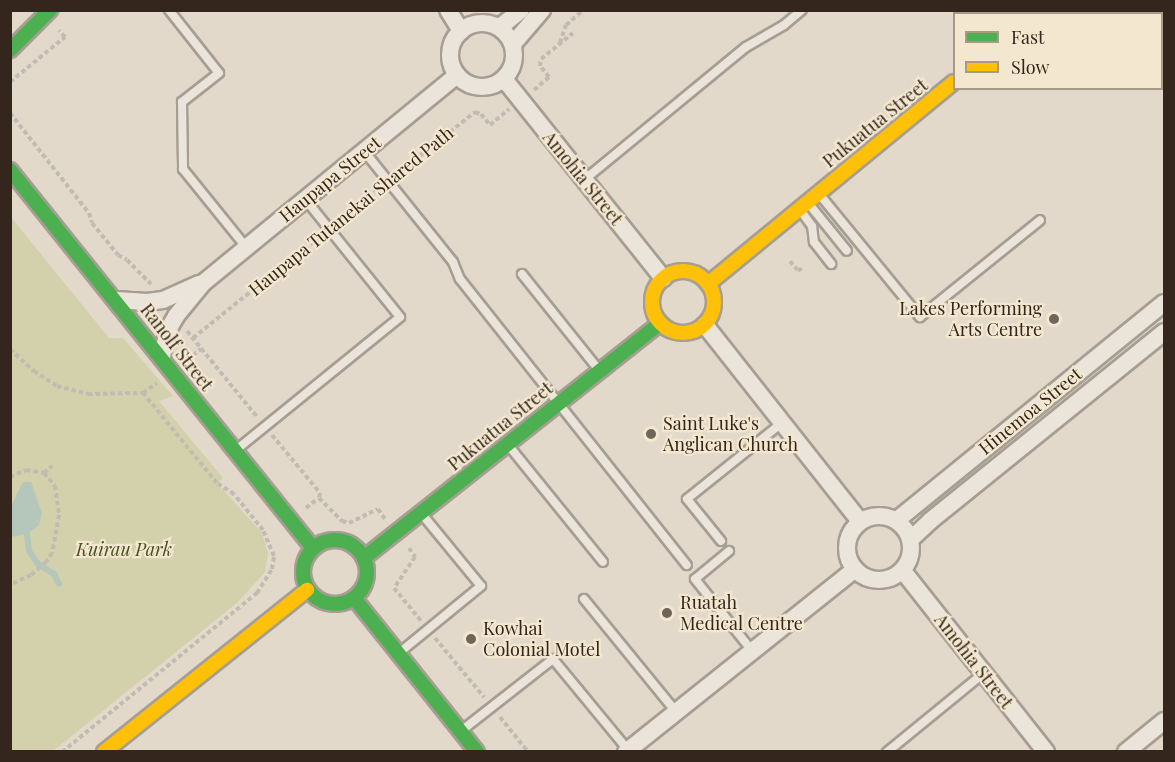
<!DOCTYPE html>
<style>
body{margin:0}
#map{position:relative;width:1175px;height:762px;overflow:hidden;background:#e2d9ca;font-family:"Playfair Display",serif}
div>[style]{position:absolute}
.green>*{inset:0;background:#d3d0ac}
.water>*{inset:0;background:#b5c6bb}
.stream>*{height:6px;margin:-3px;padding:0 3px;transform-origin:3px;border-radius:3px;background:#b5c6bb}
.path>*{height:4px;margin-top:-2px;transform-origin:0;background:repeating-linear-gradient(90deg,#c2bbb2 0 4.5px,transparent 0 7.5px)}
.roads{filter:drop-shadow(2px 0 #a79e93) drop-shadow(-2px 0 #a79e93) drop-shadow(0 2px #a79e93) drop-shadow(0 -2px #a79e93)}
.lane>*{height:8px;margin:-4px;padding:0 4px;transform-origin:4px;border-radius:4px;background:#eae4db}
.street>*{height:16px;margin:-8px;padding:0 8px;transform-origin:8px;border-radius:8px;background:#eae4db}
.street>.ring{margin:-8px;padding:0;box-sizing:content-box;background:none;border:16px solid #eae4db;border-radius:50%}
.fast>*{height:14px;margin:-7px;padding:0 7px;transform-origin:7px;border-radius:7px;background:#4caf50}
.fast>.ring{margin:-7px;padding:0;box-sizing:content-box;background:none;border:14px solid #4caf50;border-radius:50%}
.slow>*{height:14px;margin:-7px;padding:0 7px;transform-origin:7px;border-radius:7px;background:#ffc107}
.slow>.ring{margin:-7px;padding:0;box-sizing:content-box;background:none;border:14px solid #ffc107;border-radius:50%}
.dots>*{width:16px;height:16px;translate:-50% -50%;box-sizing:border-box;border:3px solid #f4e7cf;border-radius:50%}
span{translate:-50% -50%;white-space:nowrap;text-align:center;line-height:1.15;-webkit-text-stroke:4.5px #f4e7cf;paint-order:stroke}
.street-label{font-size:18px;color:#34261c}
.poi-label{font-size:18px;color:#34261c}
.right{translate:-100% -50%;text-align:right}
.left{translate:0 -50%;text-align:left}
.park-label{font-size:18px;color:#485024;font-style:italic}
.frame{position:absolute;inset:0;border:12px solid #34261c;pointer-events:none}
.legend{position:absolute;left:953px;top:12px;width:210px;height:78px;box-sizing:border-box;background:#f4e7cf;border:2px solid #a79a87;margin:0;padding:8px 10px;list-style:none;font-size:18px;color:#34261c}
.legend li{display:flex;align-items:center;gap:12px;height:30px}
.legend b{width:30px;border:2px solid #a79a87}
</style>
<div id="map">
<div class="green">
<i style="clip-path:polygon(10px 216px,109px 338px,123px 338px,173px 396px,159px 401px,223px 478px,217px 483px,262px 533px,268px 553px,265px 572px,238px 602px,53px 751px,11px 751px)"></i>
</div>
<div class="water">
<i style="clip-path:polygon(23px 482px,31px 482px,42px 513px,39px 525px,27px 534px,11px 537px,11px 506px)"></i>
</div>
<div class="stream">
<i style="left:27px;top:534px;width:17px;rotate:83deg"></i>
<i style="left:29px;top:551px;width:16px;rotate:55deg"></i>
<i style="left:38px;top:564px;width:19px;rotate:32deg"></i>
<i style="left:54px;top:574px;width:11px;rotate:63deg"></i>
</div>
<div class="path">
<i style="left:560px;top:43px;width:19px;rotate:-72deg"></i>
<i style="left:566px;top:25px;width:23px;rotate:-41deg"></i>
<i style="left:10px;top:82px;width:71px;rotate:-39.3deg"></i>
<i style="left:65px;top:37px;width:9px;rotate:-131deg"></i>
<i style="left:534px;top:90px;width:20px;rotate:-41deg"></i>
<i style="left:549px;top:77px;width:14px;rotate:-129deg"></i>
<i style="left:540px;top:66px;width:7px;rotate:-82deg"></i>
<i style="left:541px;top:59px;width:41px;rotate:-39.1deg"></i>
<i style="left:10px;top:113px;width:127px;rotate:51.7deg"></i>
<i style="left:89px;top:213px;width:10px;rotate:73deg"></i>
<i style="left:92px;top:223px;width:41px;rotate:50.9deg"></i>
<i style="left:118px;top:255px;width:10px;rotate:29deg"></i>
<i style="left:127px;top:260px;width:34px;rotate:45deg"></i>
<i style="left:397px;top:174px;width:100px;rotate:-38.5deg"></i>
<i style="left:475px;top:112px;width:6px;rotate:18deg"></i>
<i style="left:481px;top:114px;width:14px;rotate:51deg"></i>
<i style="left:490px;top:125px;width:25px;rotate:-40deg"></i>
<i style="left:339px;top:221px;width:52px;rotate:-39.5deg"></i>
<i style="left:790px;top:261px;width:13px;rotate:51deg"></i>
<i style="left:798px;top:271px;width:5px;rotate:-37deg"></i>
<i style="left:187px;top:331px;width:112px;rotate:50.8deg"></i>
<i style="left:193px;top:338px;width:164px;rotate:-38.8deg"></i>
<i style="left:10px;top:349px;width:33px;rotate:43deg"></i>
<i style="left:34px;top:371px;width:27px;rotate:33deg"></i>
<i style="left:57px;top:386px;width:32px;rotate:14deg"></i>
<i style="left:88px;top:394px;width:55px;rotate:-1deg"></i>
<i style="left:143px;top:393px;width:17px;rotate:-36deg"></i>
<i style="left:187px;top:360px;width:18px;rotate:-38deg"></i>
<i style="left:272px;top:435px;width:75px;rotate:50.4deg"></i>
<i style="left:320px;top:493px;width:5px;rotate:101deg"></i>
<i style="left:319px;top:498px;width:33px;rotate:45deg"></i>
<i style="left:342px;top:521px;width:7px;rotate:16deg"></i>
<i style="left:349px;top:523px;width:32px;rotate:-26deg"></i>
<i style="left:378px;top:509px;width:12px;rotate:55deg"></i>
<i style="left:44px;top:473px;width:11px;rotate:-41deg"></i>
<i style="left:10px;top:477px;width:17px;rotate:-24deg"></i>
<i style="left:26px;top:470px;width:18px;rotate:9deg"></i>
<i style="left:44px;top:473px;width:17px;rotate:50deg"></i>
<i style="left:55px;top:486px;width:29px;rotate:82deg"></i>
<i style="left:59px;top:515px;width:39px;rotate:100deg"></i>
<i style="left:52px;top:553px;width:11px;rotate:124deg"></i>
<i style="left:46px;top:562px;width:20px;rotate:139deg"></i>
<i style="left:31px;top:575px;width:23px;rotate:155deg"></i>
<i style="left:306px;top:508px;width:16px;rotate:-38deg"></i>
<i style="left:409px;top:548px;width:11px;rotate:56deg"></i>
<i style="left:415px;top:557px;width:37px;rotate:124deg"></i>
<i style="left:394px;top:588px;width:43px;rotate:50.7deg"></i>
<i style="left:435px;top:638px;width:77px;rotate:50.3deg"></i>
<i style="left:500px;top:717px;width:45px;rotate:51.3deg"></i>
<i style="left:62px;top:752px;width:252px;rotate:-39.2deg"></i>
<i style="left:257px;top:593px;width:28px;rotate:-58deg"></i>
<i style="left:272px;top:569px;width:13px;rotate:-81deg"></i>
<i style="left:274px;top:556px;width:28px;rotate:-113deg"></i>
<i style="left:263px;top:530px;width:46px;rotate:-128.9deg"></i>
<i style="left:234px;top:494px;width:20px;rotate:-147deg"></i>
<i style="left:217px;top:483px;width:117px;rotate:-129.4deg"></i>
</div>
<div class="roads">
<div class="lane">
<i style="left:169px;top:10px;width:80px;rotate:51.6deg"></i>
<i style="left:219px;top:73px;width:47px;rotate:141.9deg"></i>
<i style="left:182px;top:102px;width:67px;rotate:89.1deg"></i>
<i style="left:183px;top:169px;width:100px;rotate:51.1deg"></i>
<i style="left:981px;top:10px;width:4px;rotate:63deg"></i>
<i style="left:364px;top:151px;width:142px;rotate:51.3deg"></i>
<i style="left:453px;top:262px;width:18px;rotate:68deg"></i>
<i style="left:460px;top:279px;width:365px;rotate:51.6deg"></i>
<i style="left:584px;top:180px;width:210px;rotate:-39.4deg"></i>
<i style="left:746px;top:47px;width:44px;rotate:-30.1deg"></i>
<i style="left:784px;top:25px;width:23px;rotate:-40deg"></i>
<i style="left:820px;top:195px;width:158px;rotate:50.7deg"></i>
<i style="left:920px;top:317px;width:154px;rotate:-38.9deg"></i>
<i style="left:809px;top:204px;width:60px;rotate:51deg"></i>
<i style="left:801px;top:211px;width:19px;rotate:54deg"></i>
<i style="left:812px;top:226px;width:16px;rotate:83deg"></i>
<i style="left:814px;top:242px;width:28px;rotate:52deg"></i>
<i style="left:522px;top:274px;width:123px;rotate:51.3deg"></i>
<i style="left:509px;top:446px;width:149px;rotate:51deg"></i>
<i style="left:236px;top:450px;width:211px;rotate:-39deg"></i>
<i style="left:400px;top:317px;width:151px;rotate:-128.8deg"></i>
<i style="left:721px;top:541px;width:54px;rotate:-129deg"></i>
<i style="left:687px;top:499px;width:122px;rotate:-38.7deg"></i>
<i style="left:729px;top:551px;width:44px;rotate:140.5deg"></i>
<i style="left:695px;top:579px;width:92px;rotate:51.6deg"></i>
<i style="left:584px;top:599px;width:146px;rotate:50.8deg"></i>
<i style="left:399px;top:653px;width:106px;rotate:-39.3deg"></i>
<i style="left:481px;top:586px;width:94px;rotate:-129.4deg"></i>
<i style="left:461px;top:731px;width:117px;rotate:-38deg"></i>
<i style="left:553px;top:659px;width:118px;rotate:50.5deg"></i>
<i style="left:887px;top:752px;width:125px;rotate:-39.2deg"></i>
</div>
<div class="street">
<i style="left:448px;top:10px;width:25px;rotate:58deg"></i>
<i class="ring" style="left:450px;top:23px;width:48px;height:48px"></i>
<i style="left:500px;top:27px;width:27px;rotate:-39deg"></i>
<i style="left:513px;top:44px;width:45px;rotate:-49.5deg"></i>
<i style="left:504px;top:79px;width:255px;rotate:51.4deg"></i>
<i style="left:117px;top:300px;width:30px;rotate:4deg"></i>
<i style="left:147px;top:302px;width:16px;rotate:-7deg"></i>
<i style="left:163px;top:300px;width:39px;rotate:-24deg"></i>
<i style="left:705px;top:325px;width:250px;rotate:51.7deg"></i>
<i style="left:162px;top:356px;width:27px;rotate:-77deg"></i>
<i style="left:168px;top:330px;width:16px;rotate:-60deg"></i>
<i style="left:176px;top:316px;width:43px;rotate:-50.7deg"></i>
<i style="left:203px;top:283px;width:328px;rotate:-39.3deg"></i>
<i class="ring" style="left:847px;top:516px;width:48px;height:48px"></i>
<i style="left:897px;top:520px;width:344px;rotate:-39.1deg"></i>
<i style="left:911px;top:539px;width:26px;rotate:-43deg"></i>
<i style="left:930px;top:521px;width:301px;rotate:-38.9deg"></i>
<i style="left:903px;top:571px;width:231px;rotate:51.7deg"></i>
<i style="left:626px;top:752px;width:293px;rotate:-38.6deg"></i>
<i style="left:1126px;top:752px;width:49px;rotate:-39.2deg"></i>
</div>
<div class="fast">
<i style="left:1040px;top:14px;width:5px;rotate:-53deg"></i>
<i style="left:10px;top:50px;width:57px;rotate:-45deg"></i>
<i style="left:10px;top:170px;width:484px;rotate:51.3deg"></i>
<i class="ring" style="left:303px;top:540px;width:50px;height:50px"></i>
<i style="left:364px;top:558px;width:378px;rotate:-38.4deg"></i>
<i style="left:354px;top:598px;width:197px;rotate:51.4deg"></i>
</div>
<div class="slow">
<i class="ring" style="left:652px;top:271px;width:48px;height:48px"></i>
<i style="left:708px;top:284px;width:318px;rotate:-39.4deg"></i>
<i style="left:104px;top:752px;width:260px;rotate:-38.6deg"></i>
</div>
</div>
<div class="dots">
<i style="left:1054px;top:319px;background:#716559"></i>
<i style="left:651px;top:434px;background:#716559"></i>
<i style="left:667px;top:613px;background:#716559"></i>
<i style="left:471px;top:639px;background:#716559"></i>
</div>
<div class="street-label">
<span style="left:875px;top:123px;rotate:-39deg">Pukuatua Street</span>
<span style="left:583px;top:178px;rotate:51deg">Amohia Street</span>
<span style="left:330px;top:179px;rotate:-39deg">Haupapa Street</span>
<span style="left:351px;top:211px;rotate:-39deg">Haupapa Tutanekai Shared Path</span>
<span style="left:177px;top:347px;rotate:52deg">Ranolf Street</span>
<span style="left:1030px;top:411px;rotate:-39deg">Hinemoa Street</span>
<span style="left:500px;top:426px;rotate:-39deg">Pukuatua Street</span>
<span style="left:974px;top:661px;rotate:52deg">Amohia Street</span>
</div>
<div class="poi-label">
<span class="right" style="left:1042px;top:319px">Lakes Performing<br>Arts Centre</span>
<span class="left" style="left:663px;top:434px">Saint Luke's<br>Anglican Church</span>
<span class="left" style="left:680px;top:613px">Ruatah<br>Medical Centre</span>
<span class="left" style="left:483px;top:639px">Kowhai<br>Colonial Motel</span>
</div>
<div class="park-label">
<span style="left:124px;top:549px">Kuirau Park</span>
</div>
<div class="frame"></div>
<ul class="legend">
<li><b style="height:8px;background:#4caf50"></b>Fast</li>
<li><b style="height:8px;background:#ffc107"></b>Slow</li>
</ul>
</div>
